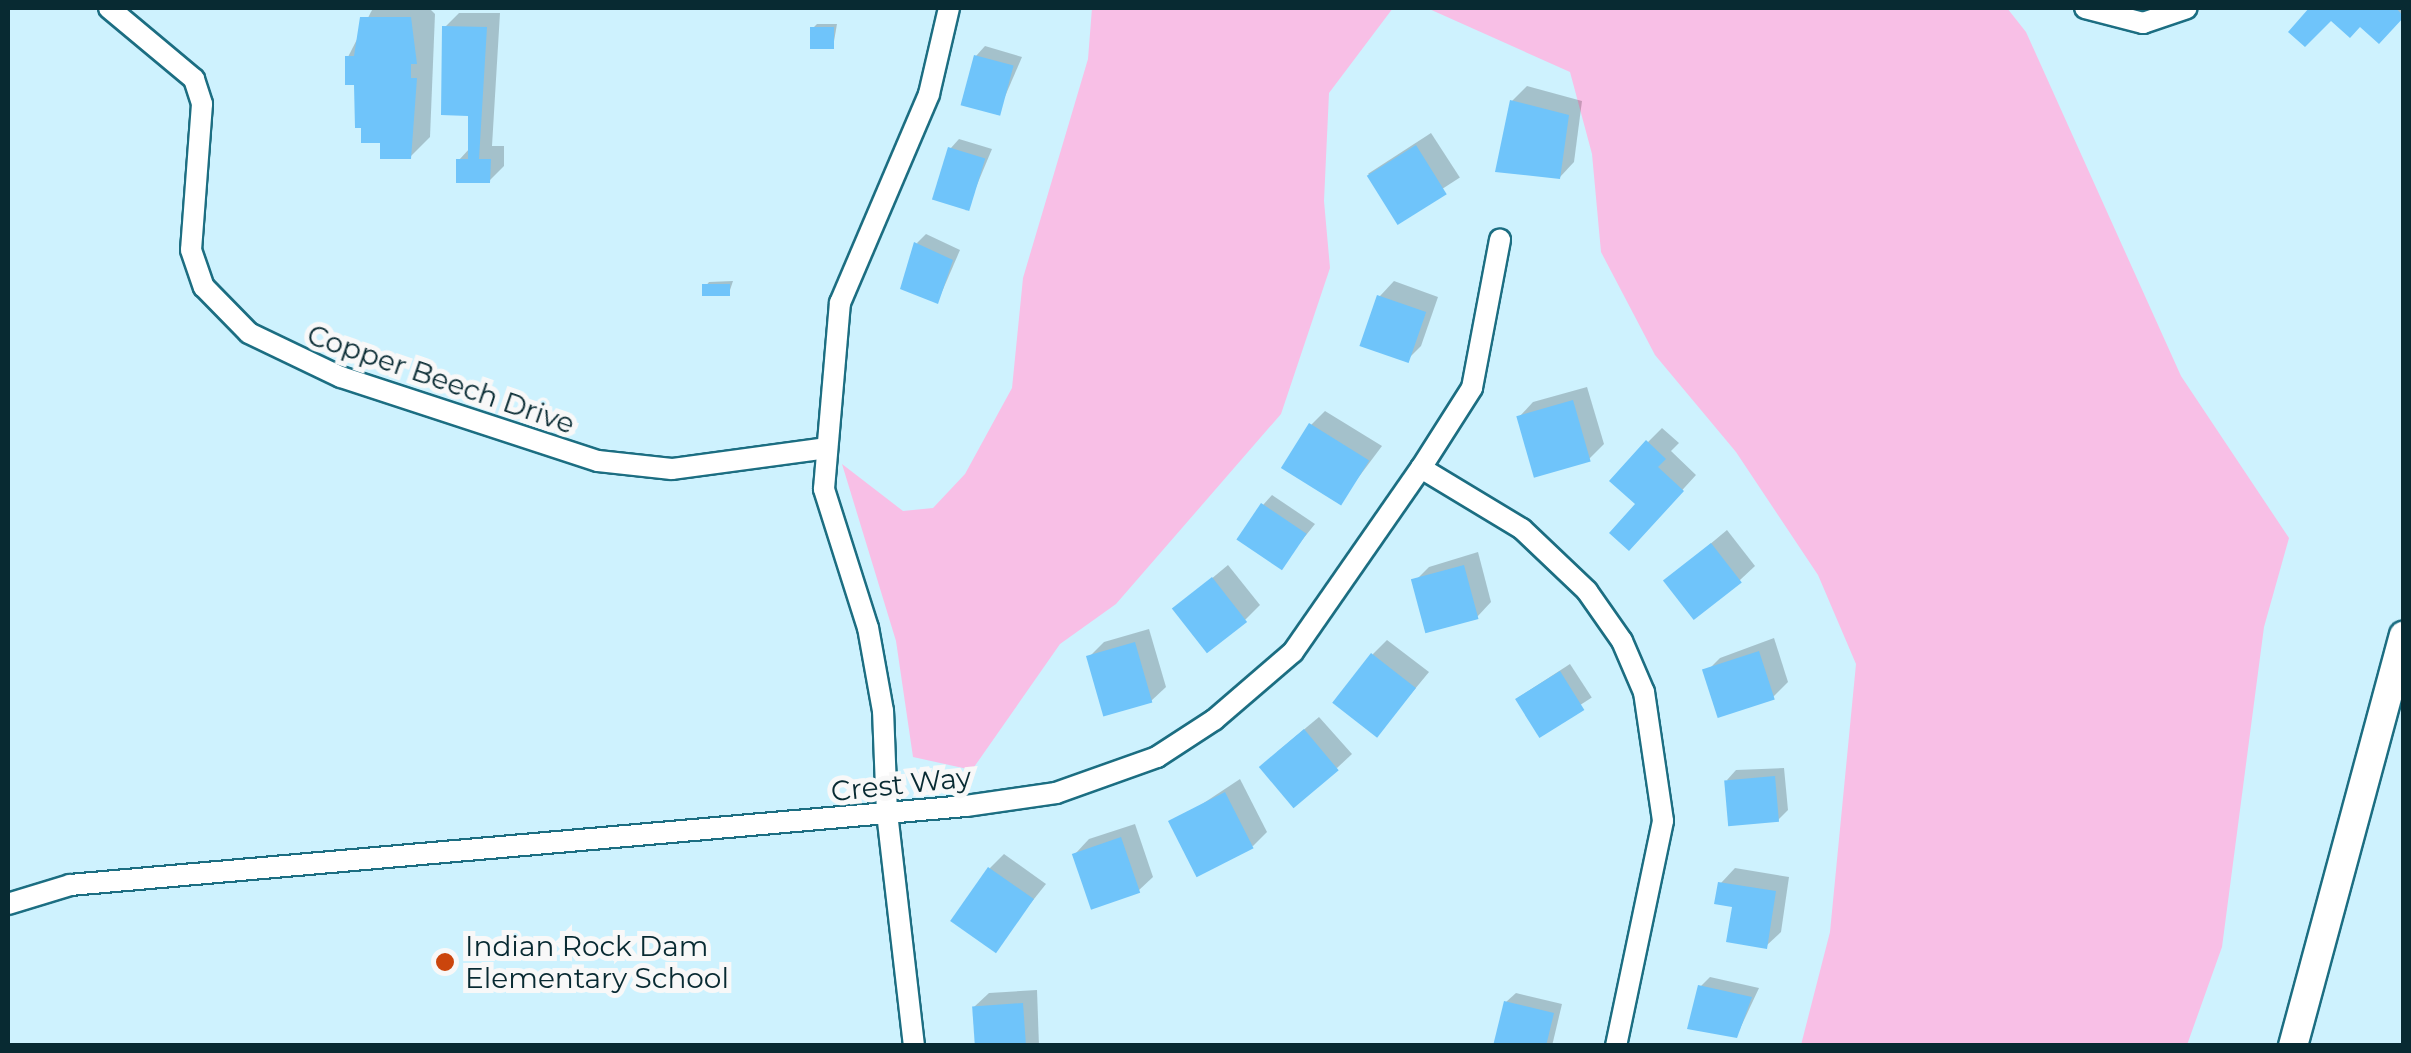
<!DOCTYPE html>
<style>
body{margin:0}
#map{position:relative;width:2411px;height:1053px;overflow:hidden;background:#cef2fe;font-family:Montserrat,sans-serif}
div>[style]{position:absolute}
.green>*{inset:0;background:#f8bfe6}
.shadow>*{inset:0;background:#0003;transform-origin:0 0}
.building>*{inset:0;background:#6fc4fa;transform-origin:0 0}
.roads{filter:drop-shadow(2px 0 #1c6e82) drop-shadow(-2px 0 #1c6e82) drop-shadow(0 2px #1c6e82) drop-shadow(0 -2px #1c6e82)}
.minor>*{height:20px;margin:-10px;padding:0 10px;transform-origin:10px;border-radius:10px;background:#fff}
.secondary>*{height:28px;margin:-14px;padding:0 14px;transform-origin:14px;border-radius:14px;background:#fff}
.dots>*{width:28px;height:28px;translate:-50% -50%;box-sizing:border-box;border:5px solid #f8f8f8;border-radius:50%}
span{translate:-50% -50%;white-space:nowrap;text-align:center;line-height:1.15;-webkit-text-stroke:10px #f8f8f8;paint-order:stroke}
.street-label{font-size:28px;color:#082a32}
.poi-label{font-size:28px;color:#082a32}
.left{translate:0 -50%;text-align:left}
.frame{position:absolute;inset:0;border:10px solid #082a32;pointer-events:none}
</style>
<div id="map">
<div class="green">
<i style="clip-path:polygon(1092px 8px,1393px 8px,1329px 93px,1324px 201px,1330px 268px,1281px 414px,1116px 604px,1060px 644px,972px 770px,913px 757px,896px 641px,842px 464px,903px 511px,933px 508px,965px 474px,1012px 388px,1023px 278px,1088px 59px)"></i>
<i style="clip-path:polygon(1427px 8px,2007px 8px,2026px 32px,2181px 376px,2289px 538px,2264px 627px,2222px 947px,2187px 1045px,1801px 1045px,1830px 932px,1856px 664px,1818px 575px,1736px 452px,1655px 355px,1601px 252px,1592px 154px,1570px 72px)"></i>
</div>
<div class="shadow">
<i style="clip-path:polygon(373px 8px,429px 8px,435px 14px,430px 137px,410px 157px,357px 83px,348px 57px)"></i>
<i style="clip-path:polygon(2313px 8px,2404px 8px,2404px 15px,2379px 41px,2360px 24px,2330px 18px,2292px 32px)"></i>
<i style="clip-path:polygon(459px 13px,500px 13px,492px 146px,504px 146px,504px 166px,489px 181px,459px 160px,470px 148px,471px 113px,445px 27px)"></i>
<i style="clip-path:polygon(817px 24px,837px 24px,833px 47px,813px 28px)"></i>
<i style="clip-path:polygon(985px 46px,1022px 57px,997px 115px,976px 56px)"></i>
<i style="clip-path:polygon(1527px 86px,1582px 101px,1574px 162px,1560px 177px,1512px 101px)"></i>
<i style="left:1431px;top:133px;width:53px;height:75px;rotate:57deg"></i>
<i style="clip-path:polygon(959px 139px,992px 149px,966px 211px,950px 149px)"></i>
<i style="clip-path:polygon(926px 234px,960px 250px,938px 301px,917px 243px)"></i>
<i style="clip-path:polygon(733px 281px,729px 293px,705px 287px,709px 282px)"></i>
<i style="clip-path:polygon(1394px 281px,1438px 297px,1421px 346px,1406px 361px,1362px 345px,1380px 296px)"></i>
<i style="clip-path:polygon(1587px 387px,1604px 444px,1589px 459px,1519px 417px,1533px 402px)"></i>
<i style="clip-path:polygon(1325px 411px,1382px 446px,1340px 502px,1311px 425px)"></i>
<i style="clip-path:polygon(1662px 428px,1679px 443px,1671px 451px,1696px 475px,1643px 533px,1639px 504px,1648px 442px)"></i>
<i style="clip-path:polygon(1272px 495px,1315px 524px,1286px 560px,1263px 505px)"></i>
<i style="clip-path:polygon(1727px 530px,1755px 566px,1740px 580px,1666px 581px)"></i>
<i style="clip-path:polygon(1478px 552px,1491px 602px,1477px 617px,1414px 582px,1429px 567px)"></i>
<i style="clip-path:polygon(1228px 565px,1260px 605px,1245px 620px,1175px 609px)"></i>
<i style="clip-path:polygon(1149px 629px,1166px 687px,1151px 701px,1089px 657px,1104px 642px)"></i>
<i style="clip-path:polygon(1774px 638px,1788px 682px,1773px 697px,1705px 673px,1720px 658px)"></i>
<i style="clip-path:polygon(1387px 640px,1429px 672px,1377px 735px,1373px 654px)"></i>
<i style="left:1570px;top:664px;width:40px;height:62px;rotate:57deg"></i>
<i style="clip-path:polygon(1319px 717px,1352px 754px,1337px 768px,1277px 752px)"></i>
<i style="clip-path:polygon(1784px 768px,1788px 810px,1778px 820px,1727px 780px,1736px 770px)"></i>
<i style="clip-path:polygon(1240px 779px,1267px 832px,1253px 846px,1172px 824px)"></i>
<i style="clip-path:polygon(1135px 824px,1153px 877px,1138px 891px,1075px 854px,1089px 839px)"></i>
<i style="clip-path:polygon(1004px 854px,1046px 884px,994px 949px,990px 868px)"></i>
<i style="clip-path:polygon(1735px 868px,1789px 877px,1781px 932px,1766px 946px,1721px 883px)"></i>
<i style="clip-path:polygon(1710px 977px,1759px 988px,1737px 1035px,1701px 986px)"></i>
<i style="clip-path:polygon(1037px 990px,1039px 1046px,977px 1046px,974px 1007px,989px 993px)"></i>
<i style="clip-path:polygon(1516px 993px,1562px 1004px,1552px 1046px,1496px 1045px,1506px 1002px)"></i>
</div>
<div class="building">
<i style="clip-path:polygon(2309px 8px,2396px 8px,2404px 17px,2379px 44px,2360px 27px,2350px 38px,2331px 21px,2305px 47px,2288px 32px)"></i>
<i style="clip-path:polygon(360px 17px,411px 17px,417px 64px,411px 64px,411px 78px,417px 78px,411px 159px,380px 159px,380px 143px,361px 143px,361px 128px,355px 128px,354px 85px,345px 85px,345px 56px,354px 56px)"></i>
<i style="clip-path:polygon(442px 26px,487px 27px,479px 159px,491px 159px,490px 183px,456px 183px,456px 159px,468px 159px,468px 116px,441px 115px)"></i>
<i style="left:810px;top:27px;width:24px;height:22px"></i>
<i style="left:974px;top:55px;width:41px;height:52px;rotate:15deg"></i>
<i style="clip-path:polygon(1510px 100px,1569px 115px,1560px 179px,1495px 172px)"></i>
<i style="left:1416px;top:145px;width:58px;height:58px;rotate:58deg"></i>
<i style="left:948px;top:147px;width:39px;height:55px;rotate:17deg"></i>
<i style="clip-path:polygon(914px 242px,953px 260px,938px 304px,900px 289px)"></i>
<i style="left:730px;top:284px;width:12px;height:28px;rotate:90deg"></i>
<i style="left:1377px;top:295px;width:52px;height:54px;rotate:19deg"></i>
<i style="left:1573px;top:400px;width:64px;height:59px;rotate:74deg"></i>
<i style="left:1309px;top:423px;width:71px;height:53px;rotate:32deg"></i>
<i style="clip-path:polygon(1646px 440px,1666px 459px,1658px 467px,1684px 491px,1629px 551px,1609px 533px,1635px 504px,1609px 481px)"></i>
<i style="left:1261px;top:503px;width:55px;height:44px;rotate:34deg"></i>
<i style="left:1711px;top:543px;width:50px;height:61px;rotate:52deg"></i>
<i style="left:1464px;top:565px;width:56px;height:55px;rotate:75deg"></i>
<i style="left:1212px;top:577px;width:57px;height:51px;rotate:52deg"></i>
<i style="left:1135px;top:642px;width:63px;height:51px;rotate:74deg"></i>
<i style="left:1759px;top:651px;width:51px;height:60px;rotate:72deg"></i>
<i style="left:1371px;top:653px;width:57px;height:63px;rotate:38deg"></i>
<i style="left:1560px;top:671px;width:46px;height:53px;rotate:58deg"></i>
<i style="left:1304px;top:729px;width:54px;height:59px;rotate:50deg"></i>
<i style="left:1775px;top:776px;width:46px;height:51px;rotate:85deg"></i>
<i style="left:1225px;top:792px;width:63px;height:64px;rotate:63deg"></i>
<i style="left:1121px;top:837px;width:59px;height:52px;rotate:71deg"></i>
<i style="left:988px;top:867px;width:56px;height:66px;rotate:35deg"></i>
<i style="clip-path:polygon(1718px 882px,1776px 891px,1767px 949px,1726px 942px,1732px 907px,1714px 904px)"></i>
<i style="clip-path:polygon(1698px 985px,1752px 997px,1737px 1038px,1687px 1029px)"></i>
<i style="clip-path:polygon(1504px 1001px,1554px 1013px,1546px 1046px,1493px 1046px)"></i>
<i style="left:1023px;top:1003px;width:43px;height:51px;rotate:86deg"></i>
</div>
<div class="roads">
<div class="minor">
<i style="left:109px;top:8px;width:111px;rotate:39.9deg"></i>
<i style="left:194px;top:79px;width:26px;rotate:72deg"></i>
<i style="left:202px;top:104px;width:146px;rotate:94.3deg"></i>
<i style="left:191px;top:250px;width:39px;rotate:71deg"></i>
<i style="left:204px;top:287px;width:64px;rotate:45.6deg"></i>
<i style="left:249px;top:333px;width:102px;rotate:25.6deg"></i>
<i style="left:341px;top:377px;width:270px;rotate:18.1deg"></i>
<i style="left:598px;top:461px;width:74px;rotate:6.2deg"></i>
<i style="left:672px;top:469px;width:156px;rotate:-7.7deg"></i>
<i style="left:2085px;top:8px;width:60px;rotate:14.5deg"></i>
<i style="left:2143px;top:23px;width:46px;rotate:-18.8deg"></i>
<i style="left:1421px;top:468px;width:118px;rotate:31.1deg"></i>
<i style="left:1522px;top:529px;width:90px;rotate:43.6deg"></i>
<i style="left:1587px;top:591px;width:61px;rotate:55deg"></i>
<i style="left:1622px;top:641px;width:56px;rotate:66.7deg"></i>
<i style="left:1644px;top:692px;width:130px;rotate:81.6deg"></i>
<i style="left:1663px;top:821px;width:230px;rotate:101.8deg"></i>
<i style="left:8px;top:904px;width:65px;rotate:-17deg"></i>
<i style="left:70px;top:885px;width:899px;rotate:-5.04deg"></i>
<i style="left:966px;top:806px;width:91px;rotate:-8.2deg"></i>
<i style="left:1056px;top:793px;width:107px;rotate:-19.6deg"></i>
<i style="left:1157px;top:757px;width:68px;rotate:-33deg"></i>
<i style="left:1214px;top:720px;width:104px;rotate:-40.7deg"></i>
<i style="left:1293px;top:652px;width:224px;rotate:-55.2deg"></i>
<i style="left:1421px;top:468px;width:95px;rotate:-57.5deg"></i>
<i style="left:1472px;top:388px;width:151px;rotate:-79.3deg"></i>
<i style="left:914px;top:1046px;width:234px;rotate:-96.6deg"></i>
<i style="left:887px;top:814px;width:103px;rotate:-92.2deg"></i>
<i style="left:883px;top:711px;width:84px;rotate:-100.2deg"></i>
<i style="left:868px;top:628px;width:146px;rotate:-107.6deg"></i>
<i style="left:824px;top:489px;width:187px;rotate:-85.1deg"></i>
<i style="left:840px;top:303px;width:227px;rotate:-66.9deg"></i>
<i style="left:929px;top:94px;width:88px;rotate:-76.9deg"></i>
</div>
<div class="secondary">
<i style="left:2293px;top:1046px;width:425px;rotate:-74.9deg"></i>
</div>
</div>
<div class="dots">
<i style="left:445px;top:962px;background:#cb450c"></i>
</div>
<div class="street-label">
<span style="left:441px;top:379px;rotate:19deg">Copper Beech Drive</span>
<span style="left:901px;top:784px;rotate:-6deg">Crest Way</span>
</div>
<div class="poi-label">
<span class="left" style="left:465px;top:962px">Indian Rock Dam<br>Elementary School</span>
</div>
<div class="frame"></div>
</div>
